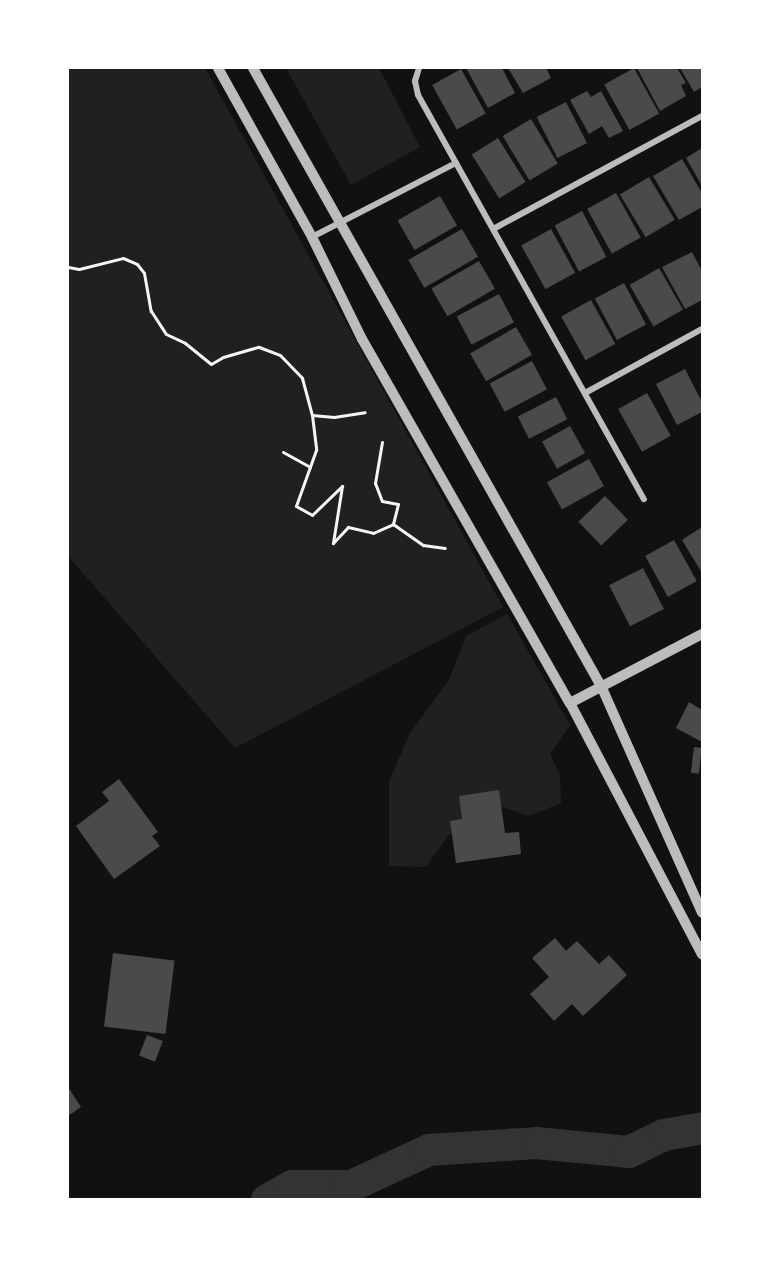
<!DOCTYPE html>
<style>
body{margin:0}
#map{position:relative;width:770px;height:1267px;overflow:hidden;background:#111;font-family:"Fira Sans",sans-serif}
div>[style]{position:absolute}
.green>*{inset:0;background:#202020}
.river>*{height:32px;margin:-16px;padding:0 16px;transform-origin:16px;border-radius:16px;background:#333}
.building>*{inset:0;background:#4a4a4a;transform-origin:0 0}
.path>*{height:3px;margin:-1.5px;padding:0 1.5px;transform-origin:1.5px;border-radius:1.5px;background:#f5f5f5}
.minor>*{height:6px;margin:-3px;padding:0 3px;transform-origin:3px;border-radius:3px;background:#bcbcbc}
.tertiary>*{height:10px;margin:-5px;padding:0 5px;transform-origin:5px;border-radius:5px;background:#bcbcbc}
span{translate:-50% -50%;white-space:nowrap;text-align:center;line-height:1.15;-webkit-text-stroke:4.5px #fff;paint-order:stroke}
.frame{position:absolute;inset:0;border:69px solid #fff;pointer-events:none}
</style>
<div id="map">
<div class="green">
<i style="clip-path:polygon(68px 68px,205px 68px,503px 607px,235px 748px,68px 556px)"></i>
<i style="clip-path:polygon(286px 68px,379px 68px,420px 147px,351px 185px)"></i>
<i style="clip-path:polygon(507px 614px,570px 725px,550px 754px,560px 775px,561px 803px,529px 816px,498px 805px,471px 818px,447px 837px,426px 867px,389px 866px,389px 781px,410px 733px,449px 680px,466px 636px)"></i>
</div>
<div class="river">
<i style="left:267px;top:1200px;width:29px;rotate:-29deg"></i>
<i style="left:292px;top:1186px;width:59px"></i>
<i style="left:351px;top:1186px;width:86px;rotate:-24.8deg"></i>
<i style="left:429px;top:1150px;width:107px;rotate:-3.7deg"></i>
<i style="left:536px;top:1143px;width:93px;rotate:5.5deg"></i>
<i style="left:629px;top:1152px;width:39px;rotate:-26deg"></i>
<i style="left:664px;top:1135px;width:39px;rotate:-10deg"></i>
</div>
<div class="building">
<i style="clip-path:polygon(466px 68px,502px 68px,515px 93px,488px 108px)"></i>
<i style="clip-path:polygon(508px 68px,546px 68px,551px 78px,523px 93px)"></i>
<i style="left:634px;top:68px;width:52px;height:34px;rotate:61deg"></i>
<i style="clip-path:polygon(637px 68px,677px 68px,686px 83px,681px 85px,686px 96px,660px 111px)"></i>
<i style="clip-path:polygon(680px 68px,702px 68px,702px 87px,694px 92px)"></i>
<i style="left:461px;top:69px;width:51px;height:33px;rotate:61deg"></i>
<i style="clip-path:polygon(587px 91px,591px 97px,601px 91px,623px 131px,609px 138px,602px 126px,589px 134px,570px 100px)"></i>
<i style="left:566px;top:102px;width:46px;height:33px;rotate:63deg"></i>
<i style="left:531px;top:119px;width:52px;height:33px;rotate:59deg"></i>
<i style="left:498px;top:138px;width:52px;height:31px;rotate:58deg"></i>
<i style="clip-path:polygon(702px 148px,702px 186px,686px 158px)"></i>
<i style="clip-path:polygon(682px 159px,702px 193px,702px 207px,679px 220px,653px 176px)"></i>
<i style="left:649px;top:177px;width:50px;height:34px;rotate:59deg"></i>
<i style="left:616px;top:193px;width:51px;height:33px;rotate:61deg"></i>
<i style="left:440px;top:196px;width:34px;height:49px;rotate:60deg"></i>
<i style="left:582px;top:211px;width:52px;height:31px;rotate:62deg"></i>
<i style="left:462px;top:229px;width:32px;height:62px;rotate:60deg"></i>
<i style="left:551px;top:229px;width:50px;height:34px;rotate:61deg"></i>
<i style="clip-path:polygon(692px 252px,702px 271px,702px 300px,685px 309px,662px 267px)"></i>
<i style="left:479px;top:261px;width:32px;height:55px;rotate:60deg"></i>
<i style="left:659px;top:268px;width:48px;height:34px;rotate:60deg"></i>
<i style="left:624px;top:283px;width:47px;height:33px;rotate:62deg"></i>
<i style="left:499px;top:294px;width:32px;height:48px;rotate:62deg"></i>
<i style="left:591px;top:300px;width:50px;height:34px;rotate:61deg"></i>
<i style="left:516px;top:327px;width:32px;height:53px;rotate:60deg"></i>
<i style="left:532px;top:361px;width:32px;height:48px;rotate:62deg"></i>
<i style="clip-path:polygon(685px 369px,702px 402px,702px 412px,677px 425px,656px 384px)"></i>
<i style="left:647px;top:393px;width:49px;height:33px;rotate:61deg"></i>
<i style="left:556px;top:397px;width:25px;height:43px;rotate:63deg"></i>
<i style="left:570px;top:426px;width:31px;height:32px;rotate:61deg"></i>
<i style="left:589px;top:459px;width:31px;height:48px;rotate:61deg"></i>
<i style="left:605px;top:496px;width:33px;height:37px;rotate:46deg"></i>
<i style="clip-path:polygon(702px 527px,702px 573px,682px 540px)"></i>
<i style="left:674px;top:540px;width:47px;height:33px;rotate:61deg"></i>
<i style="left:643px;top:568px;width:46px;height:38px;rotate:63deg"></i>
<i style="clip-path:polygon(689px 702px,702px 710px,702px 742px,676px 728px)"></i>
<i style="left:694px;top:747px;width:8px;height:26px;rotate:7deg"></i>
<i style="clip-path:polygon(119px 779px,158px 832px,152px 836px,160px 846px,114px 879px,76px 826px,109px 801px,102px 792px)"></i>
<i style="clip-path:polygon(499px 790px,505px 833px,519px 832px,521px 854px,456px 863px,450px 821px,462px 819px,459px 796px)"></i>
<i style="clip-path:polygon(555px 938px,566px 951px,577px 941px,599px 964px,609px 955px,627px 975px,583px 1016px,572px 1004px,554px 1021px,530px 994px,549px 977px,532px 958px)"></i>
<i style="left:113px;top:953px;width:62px;height:74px;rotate:7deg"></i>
<i style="left:147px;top:1035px;width:17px;height:22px;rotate:21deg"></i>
<i style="clip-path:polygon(68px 1087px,81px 1107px,68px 1116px)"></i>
</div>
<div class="path">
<i style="left:68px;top:267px;width:11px;rotate:10deg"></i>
<i style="left:79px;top:269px;width:45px;rotate:-14deg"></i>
<i style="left:123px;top:258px;width:15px;rotate:23deg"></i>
<i style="left:137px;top:264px;width:11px;rotate:52deg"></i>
<i style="left:144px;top:273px;width:39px;rotate:80deg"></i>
<i style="left:151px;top:311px;width:27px;rotate:57deg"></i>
<i style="left:166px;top:334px;width:21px;rotate:25deg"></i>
<i style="left:185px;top:343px;width:33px;rotate:39deg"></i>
<i style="left:211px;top:364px;width:14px;rotate:-30deg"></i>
<i style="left:223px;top:357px;width:37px;rotate:-16deg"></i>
<i style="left:259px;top:347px;width:22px;rotate:21deg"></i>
<i style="left:280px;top:355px;width:32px;rotate:46deg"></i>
<i style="left:302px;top:378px;width:38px;rotate:75deg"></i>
<i style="left:312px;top:415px;width:22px;rotate:5deg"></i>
<i style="left:334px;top:417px;width:31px;rotate:-9deg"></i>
<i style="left:312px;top:415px;width:35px;rotate:83deg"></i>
<i style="left:316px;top:450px;width:59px;rotate:109.7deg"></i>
<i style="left:296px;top:506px;width:18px;rotate:29deg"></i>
<i style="left:312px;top:515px;width:42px;rotate:-44deg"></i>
<i style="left:342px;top:486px;width:58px;rotate:99deg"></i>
<i style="left:333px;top:543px;width:22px;rotate:-47deg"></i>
<i style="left:348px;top:527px;width:26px;rotate:13deg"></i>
<i style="left:373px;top:533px;width:22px;rotate:-24deg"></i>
<i style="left:393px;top:524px;width:37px;rotate:35deg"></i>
<i style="left:423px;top:545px;width:22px;rotate:8deg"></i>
<i style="left:382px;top:442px;width:42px;rotate:99.7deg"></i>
<i style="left:375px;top:483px;width:19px;rotate:69deg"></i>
<i style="left:382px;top:501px;width:16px;rotate:11deg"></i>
<i style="left:398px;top:504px;width:21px;rotate:104deg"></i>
<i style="left:283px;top:452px;width:31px;rotate:29deg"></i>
</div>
<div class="minor">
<i style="left:419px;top:68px;width:14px;rotate:107deg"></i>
<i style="left:415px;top:81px;width:14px;rotate:78deg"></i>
<i style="left:418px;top:95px;width:463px;rotate:60.8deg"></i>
<i style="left:495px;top:228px;width:235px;rotate:-28.4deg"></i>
<i style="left:312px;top:237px;width:162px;rotate:-27.2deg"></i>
<i style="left:585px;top:393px;width:133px;rotate:-28.7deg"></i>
</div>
<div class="tertiary">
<i style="left:218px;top:68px;width:193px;rotate:60.9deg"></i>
<i style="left:312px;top:237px;width:114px;rotate:63.9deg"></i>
<i style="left:362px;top:339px;width:419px;rotate:60.3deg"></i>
<i style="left:570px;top:703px;width:284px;rotate:62.3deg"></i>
<i style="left:253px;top:68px;width:711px;rotate:60.62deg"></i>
<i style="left:602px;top:688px;width:246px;rotate:66deg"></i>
<i style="left:570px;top:703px;width:149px;rotate:-27.6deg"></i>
</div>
<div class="frame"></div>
</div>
